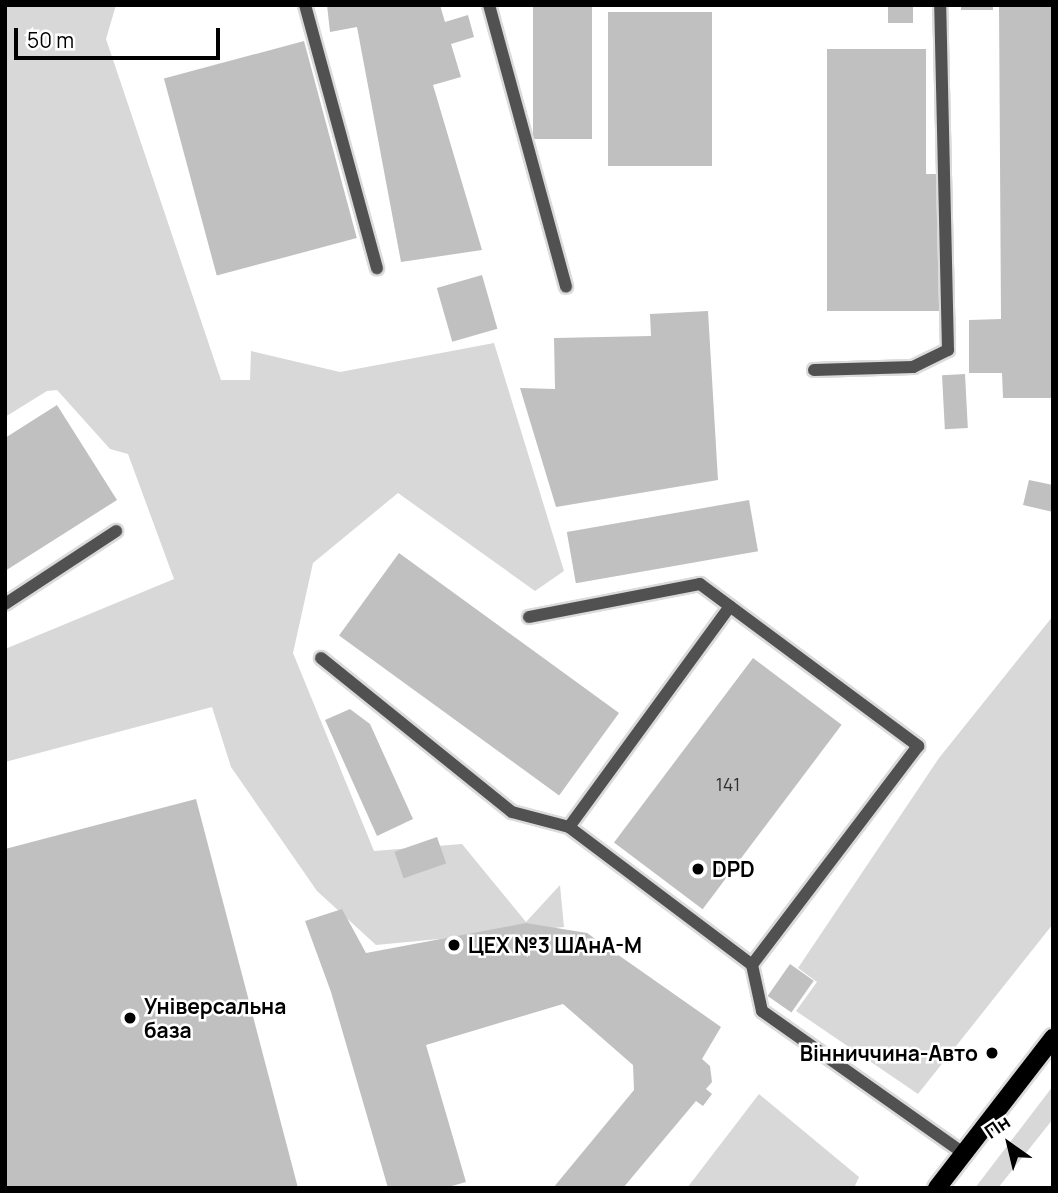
<!DOCTYPE html>
<meta charset="utf-8">
<style>
body{margin:0}
#map{position:relative;width:1058px;height:1193px;overflow:hidden;background:#fff;font-family:Manrope,sans-serif}
div>[style]{position:absolute}
.green>*{inset:0;background:#d8d8d8}
.building>*{inset:0;background:#c0c0c0;transform-origin:0 0}
.roads{filter:drop-shadow(2px 0 #dbdbdb) drop-shadow(-2px 0 #dbdbdb) drop-shadow(0 2px #dbdbdb) drop-shadow(0 -2px #dbdbdb)}
.service>*{height:12px;margin:-6px;padding:0 6px;transform-origin:6px;border-radius:6px;background:#515151}
.primary>*{height:18px;margin:-9px;padding:0 9px;transform-origin:9px;border-radius:9px;background:#000}
.dots>*{width:19px;height:19px;translate:-50% -50%;box-sizing:border-box;border:4px solid #fff;border-radius:50%}
span{translate:-50% -50%;white-space:nowrap;text-align:center;line-height:1.15;-webkit-text-stroke:5px #fff;paint-order:stroke}
.number-label{font-size:18px;color:#303030}
.number-label span{-webkit-text-stroke-width:0}
.poi-label{font-size:21px;color:#000;font-weight:700}
.left{translate:0 -50%;text-align:left}
.right{translate:-100% -50%;text-align:right}
.frame{position:absolute;inset:0;border:7px solid #000;pointer-events:none}
.north{position:absolute;left:974px;top:1109px;width:70px;height:70px;-webkit-text-stroke:5px #fff;paint-order:stroke;rotate:326deg;font-size:19px;font-weight:700;line-height:28px;text-align:center;color:#000}
.north::after{content:'';display:block;margin:auto;width:24px;height:32px;background:#000;clip-path:polygon(50% 0,100% 100%,50% 72%,0 100%)}
.scale{position:absolute;left:14px;top:28px;width:206px;height:32px;box-sizing:border-box;border:4px solid #000;border-top:0;padding-left:9px;font-size:21px;line-height:24px;white-space:nowrap;color:#000;-webkit-text-stroke:5px #fff;paint-order:stroke}
</style>
<div id="map">
<div class="green">
<i style="clip-path:polygon(5px 5px,116px 5px,106px 39px,221px 380px,250px 380px,251px 351px,340px 372px,494px 343px,564px 571px,535px 591px,398px 493px,313px 563px,293px 653px,374px 851px,462px 844px,526px 922px,560px 885px,564px 927px,376px 945px,317px 891px,231px 767px,212px 707px,5px 762px,5px 649px,174px 579px,128px 454px,110px 449px,57px 390px,47px 391px,5px 417px)"></i>
<i style="clip-path:polygon(1053px 616px,1053px 924px,918px 1094px,796px 1011px,817px 982px,798px 968px,939px 758px)"></i>
<i style="clip-path:polygon(1053px 1086px,1053px 1119px,998px 1188px,975px 1188px)"></i>
<i style="clip-path:polygon(759px 1094px,859px 1177px,854px 1188px,687px 1188px)"></i>
</div>
<div class="building">
<i style="clip-path:polygon(327px 5px,440px 5px,445px 22px,468px 15px,474px 37px,451px 44px,461px 77px,433px 85px,482px 250px,401px 262px,357px 27px,330px 32px)"></i>
<i style="left:533px;top:5px;width:59px;height:134px"></i>
<i style="left:888px;top:5px;width:25px;height:18px"></i>
<i style="left:961px;top:5px;width:32px;height:5px"></i>
<i style="clip-path:polygon(999px 5px,1053px 5px,1053px 398px,1003px 398px,1002px 373px,969px 373px,969px 320px,1001px 319px)"></i>
<i style="left:608px;top:12px;width:104px;height:154px"></i>
<i style="left:304px;top:41px;width:204px;height:145px;rotate:75deg"></i>
<i style="clip-path:polygon(827px 49px,926px 49px,926px 174px,940px 174px,940px 311px,827px 311px)"></i>
<i style="left:482px;top:275px;width:56px;height:47px;rotate:74deg"></i>
<i style="clip-path:polygon(708px 311px,718px 480px,556px 507px,520px 388px,555px 389px,554px 338px,651px 336px,650px 314px)"></i>
<i style="left:965px;top:374px;width:54px;height:23px;rotate:87deg"></i>
<i style="clip-path:polygon(57px 405px,117px 500px,5px 571px,5px 438px)"></i>
<i style="clip-path:polygon(1029px 480px,1053px 485px,1053px 512px,1023px 505px)"></i>
<i style="left:749px;top:500px;width:52px;height:185px;rotate:80deg"></i>
<i style="left:399px;top:553px;width:272px;height:102px;rotate:36deg"></i>
<i style="left:753px;top:658px;width:111px;height:231px;rotate:37deg"></i>
<i style="clip-path:polygon(350px 709px,370px 724px,413px 819px,377px 836px,325px 720px)"></i>
<i style="clip-path:polygon(196px 799px,298px 1188px,5px 1188px,5px 849px)"></i>
<i style="left:437px;top:837px;width:28px;height:45px;rotate:71deg"></i>
<i style="clip-path:polygon(342px 909px,366px 953px,526px 923px,587px 933px,721px 1027px,702px 1059px,710px 1066px,712px 1082px,706px 1089px,712px 1094px,703px 1106px,696px 1101px,623px 1188px,553px 1188px,634px 1090px,633px 1065px,563px 1004px,426px 1045px,466px 1182px,445px 1188px,388px 1188px,331px 992px,305px 921px)"></i>
<i style="left:790px;top:964px;width:29px;height:39px;rotate:35deg"></i>
</div>
<div class="roads">
<div class="service">
<i style="left:305px;top:5px;width:273px;rotate:74.7deg"></i>
<i style="left:489px;top:5px;width:292px;rotate:74.7deg"></i>
<i style="left:814px;top:370px;width:99px;rotate:-1.7deg"></i>
<i style="left:913px;top:367px;width:39px;rotate:-26deg"></i>
<i style="left:948px;top:350px;width:345px;rotate:-91.3deg"></i>
<i style="left:5px;top:604px;width:133px;rotate:-33.3deg"></i>
<i style="left:529px;top:617px;width:174px;rotate:-10.9deg"></i>
<i style="left:700px;top:584px;width:272px;rotate:36.6deg"></i>
<i style="left:918px;top:746px;width:275px;rotate:127.2deg"></i>
<i style="left:752px;top:965px;width:47px;rotate:77.7deg"></i>
<i style="left:762px;top:1011px;width:246px;rotate:35.2deg"></i>
<i style="left:321px;top:658px;width:245px;rotate:38.9deg"></i>
<i style="left:512px;top:812px;width:59px;rotate:14.7deg"></i>
<i style="left:569px;top:827px;width:229px;rotate:37deg"></i>
<i style="left:569px;top:827px;width:273px;rotate:-53.9deg"></i>
</div>
<div class="primary">
<i style="left:937px;top:1188px;width:190px;rotate:-52.3deg"></i>
</div>
</div>
<div class="dots">
<i style="left:698px;top:869px;background:#000"></i>
<i style="left:454px;top:945px;background:#000"></i>
<i style="left:130px;top:1018px;background:#000"></i>
<i style="left:992px;top:1053px;background:#000"></i>
</div>
<div class="number-label">
<span style="left:728px;top:784px">141</span>
</div>
<div class="poi-label">
<span class="left" style="left:712px;top:869px">DPD</span>
<span class="left" style="left:468px;top:945px">ЦЕХ №3 ШАнА-М</span>
<span class="left" style="left:144px;top:1018px">Універсальна<br>база</span>
<span class="right" style="left:978px;top:1053px">Вінниччина-Авто</span>
</div>
<div class="frame"></div>
<div class="north">Пн</div>
<div class="scale">50 m</div>
</div>
